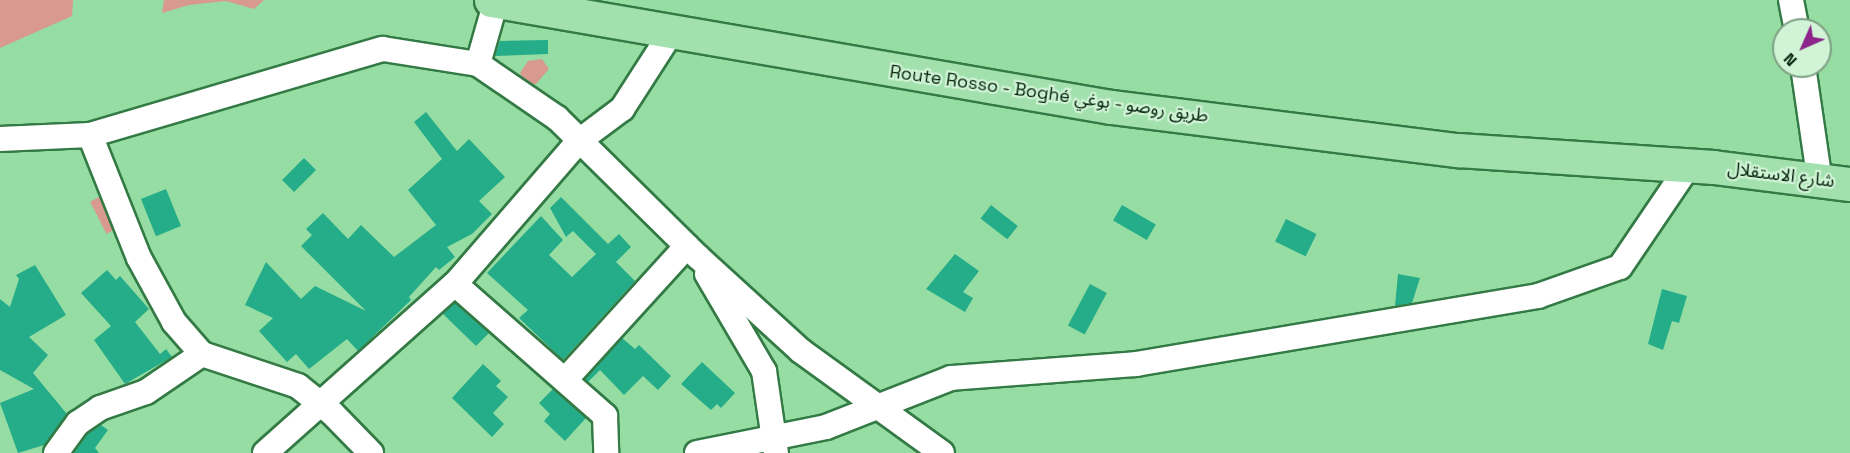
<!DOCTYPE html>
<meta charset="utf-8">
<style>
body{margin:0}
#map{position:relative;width:1850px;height:453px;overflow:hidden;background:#95dda2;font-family:"Space Grotesk","Noto Sans Arabic",sans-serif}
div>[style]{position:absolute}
.green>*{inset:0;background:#d8998f;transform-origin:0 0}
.building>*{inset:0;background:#25ad89;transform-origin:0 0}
.roads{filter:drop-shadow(2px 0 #337a45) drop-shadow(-2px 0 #337a45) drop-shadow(0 2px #337a45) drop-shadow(0 -2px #337a45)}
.minor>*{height:24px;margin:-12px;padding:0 12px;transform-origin:12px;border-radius:12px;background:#fff}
.trunk>*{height:33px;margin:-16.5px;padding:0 16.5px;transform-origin:16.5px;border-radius:16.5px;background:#a2e0ae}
span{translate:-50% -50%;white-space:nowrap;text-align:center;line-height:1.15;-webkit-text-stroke:4.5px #d1f4d6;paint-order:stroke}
.street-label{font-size:18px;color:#02200a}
.north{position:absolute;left:1772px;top:18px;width:60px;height:60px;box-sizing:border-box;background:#d1f4d6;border:2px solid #7e9f84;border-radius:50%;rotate:225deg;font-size:16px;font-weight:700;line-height:24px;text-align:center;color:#02200a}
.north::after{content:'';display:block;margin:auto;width:21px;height:27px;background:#8c2489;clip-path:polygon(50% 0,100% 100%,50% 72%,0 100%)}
</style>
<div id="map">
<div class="green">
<i style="clip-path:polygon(0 0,73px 0,72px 16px,0 48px)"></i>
<i style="clip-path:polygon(164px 0,264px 0,254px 9px,226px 1px,189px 5px,162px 13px)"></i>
<i style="clip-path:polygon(542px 59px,549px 69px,536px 84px,526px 84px,520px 73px,528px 61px)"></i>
<i style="left:107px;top:193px;width:36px;height:19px;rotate:63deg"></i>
</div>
<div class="building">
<i style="clip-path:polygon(548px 40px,548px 54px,495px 56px,500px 41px)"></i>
<i style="clip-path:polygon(426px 112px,457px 151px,469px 139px,505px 177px,479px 201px,492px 214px,472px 234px,447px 247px,455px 257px,439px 270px,436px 267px,409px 297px,411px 300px,358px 351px,347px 339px,309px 369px,296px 354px,287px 362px,259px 331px,273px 318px,245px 305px,266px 262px,301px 299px,315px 286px,366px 311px,301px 246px,312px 235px,306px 229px,323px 213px,348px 239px,361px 225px,394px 257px,436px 225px,408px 190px,442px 159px,414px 122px)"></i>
<i style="left:304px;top:158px;width:17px;height:31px;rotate:45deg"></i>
<i style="left:166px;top:189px;width:40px;height:27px;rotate:68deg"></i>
<i style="clip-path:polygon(561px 197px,608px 244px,619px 234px,631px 247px,616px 262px,635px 281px,563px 360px,519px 318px,528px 310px,487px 273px,541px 216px,563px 240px,549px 255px,572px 277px,596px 254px,573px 231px,566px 237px,550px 208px)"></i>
<i style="left:991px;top:205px;width:34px;height:17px;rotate:38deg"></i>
<i style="left:1122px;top:205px;width:39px;height:18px;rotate:30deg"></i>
<i style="left:1286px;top:219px;width:34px;height:25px;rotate:26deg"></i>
<i style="clip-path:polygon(955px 254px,979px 271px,963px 292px,973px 298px,965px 312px,926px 289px)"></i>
<i style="clip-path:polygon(35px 265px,66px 315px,29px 337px,48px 355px,33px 373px,67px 414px,44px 445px,18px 453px,0 403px,34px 389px,0 370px,0 299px,10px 307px,19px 279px,16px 275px)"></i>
<i style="clip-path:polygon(107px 270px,116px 280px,120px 276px,149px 309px,135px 322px,160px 354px,166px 349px,172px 357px,125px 384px,94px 340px,111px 326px,81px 293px)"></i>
<i style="clip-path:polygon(1398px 274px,1420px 278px,1412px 303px,1395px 306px)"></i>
<i style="left:1090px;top:284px;width:19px;height:47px;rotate:28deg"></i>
<i style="clip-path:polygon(1662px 289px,1687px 296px,1679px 323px,1672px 321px,1663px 350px,1648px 344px)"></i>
<i style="clip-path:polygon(455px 303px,489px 333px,476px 346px,443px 314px)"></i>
<i style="clip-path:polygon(622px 338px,635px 349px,639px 345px,671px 376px,658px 390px,643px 376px,624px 395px,600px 370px,588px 382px,585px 379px)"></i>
<i style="clip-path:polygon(702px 362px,735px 393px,721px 408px,717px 404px,711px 410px,681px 384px)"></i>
<i style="clip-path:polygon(483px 364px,501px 381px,496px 386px,508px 397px,493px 413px,504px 424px,492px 437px,452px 398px)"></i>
<i style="clip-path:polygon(553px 389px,586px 418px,565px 441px,544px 421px,550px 414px,539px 403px)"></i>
<i style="clip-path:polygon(101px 425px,108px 430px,95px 448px,99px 453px,74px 453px,88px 433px)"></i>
</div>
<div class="roads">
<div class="minor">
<i style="left:1791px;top:0;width:31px;rotate:79deg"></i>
<i style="left:478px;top:64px;width:66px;rotate:-74.1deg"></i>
<i style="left:1803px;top:66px;width:117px;rotate:81.7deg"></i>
<i style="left:90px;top:135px;width:132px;rotate:68.3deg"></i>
<i style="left:139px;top:258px;width:73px;rotate:61.3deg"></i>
<i style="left:174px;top:322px;width:43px;rotate:48.8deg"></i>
<i style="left:202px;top:354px;width:101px;rotate:18.4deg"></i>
<i style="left:298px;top:386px;width:43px;rotate:38.5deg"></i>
<i style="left:332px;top:413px;width:56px;rotate:45.7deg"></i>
<i style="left:0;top:139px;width:90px;rotate:-2.5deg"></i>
<i style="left:90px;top:135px;width:305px;rotate:-16.4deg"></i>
<i style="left:383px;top:49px;width:96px;rotate:9deg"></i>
<i style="left:478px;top:64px;width:96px;rotate:34.4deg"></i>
<i style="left:557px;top:118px;width:197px;rotate:44.6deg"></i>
<i style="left:697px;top:256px;width:141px;rotate:42.4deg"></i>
<i style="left:801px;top:351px;width:174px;rotate:35.9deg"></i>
<i style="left:707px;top:274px;width:113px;rotate:59.6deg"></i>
<i style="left:764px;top:371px;width:83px;rotate:81.7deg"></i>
<i style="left:455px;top:284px;width:200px;rotate:41.3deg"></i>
<i style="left:605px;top:416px;width:37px;rotate:88deg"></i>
<i style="left:565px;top:380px;width:181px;rotate:-47.7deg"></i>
<i style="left:56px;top:453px;width:37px;rotate:-54deg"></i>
<i style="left:78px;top:423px;width:27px;rotate:-34deg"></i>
<i style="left:100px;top:408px;width:49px;rotate:-19.2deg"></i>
<i style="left:146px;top:392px;width:68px;rotate:-34.2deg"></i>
<i style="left:265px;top:453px;width:254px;rotate:-41.7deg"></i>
<i style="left:455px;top:284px;width:189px;rotate:-49.1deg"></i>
<i style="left:579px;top:141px;width:54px;rotate:-36.7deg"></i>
<i style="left:622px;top:109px;width:90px;rotate:-57.2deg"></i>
<i style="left:697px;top:453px;width:132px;rotate:-11.4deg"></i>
<i style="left:826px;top:427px;width:134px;rotate:-21.4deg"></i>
<i style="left:951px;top:378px;width:186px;rotate:-4.3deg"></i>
<i style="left:1136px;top:364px;width:408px;rotate:-9.6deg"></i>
<i style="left:1538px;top:296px;width:87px;rotate:-19.5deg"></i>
<i style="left:1620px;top:267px;width:123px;rotate:-55.9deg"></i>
</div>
<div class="trunk">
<i style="left:491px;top:0;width:629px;rotate:9.79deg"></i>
<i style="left:1111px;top:107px;width:350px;rotate:7.1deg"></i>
<i style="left:1458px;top:150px;width:256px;rotate:3.8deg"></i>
<i style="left:1713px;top:167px;width:138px;rotate:7.1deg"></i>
</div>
</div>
<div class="street-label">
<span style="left:1049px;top:94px;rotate:8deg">Route Rosso - Boghé طريق روصو - بوغي</span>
<span style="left:1781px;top:175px;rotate:7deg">شارع الاستقلال</span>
</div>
<div class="north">N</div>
</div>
